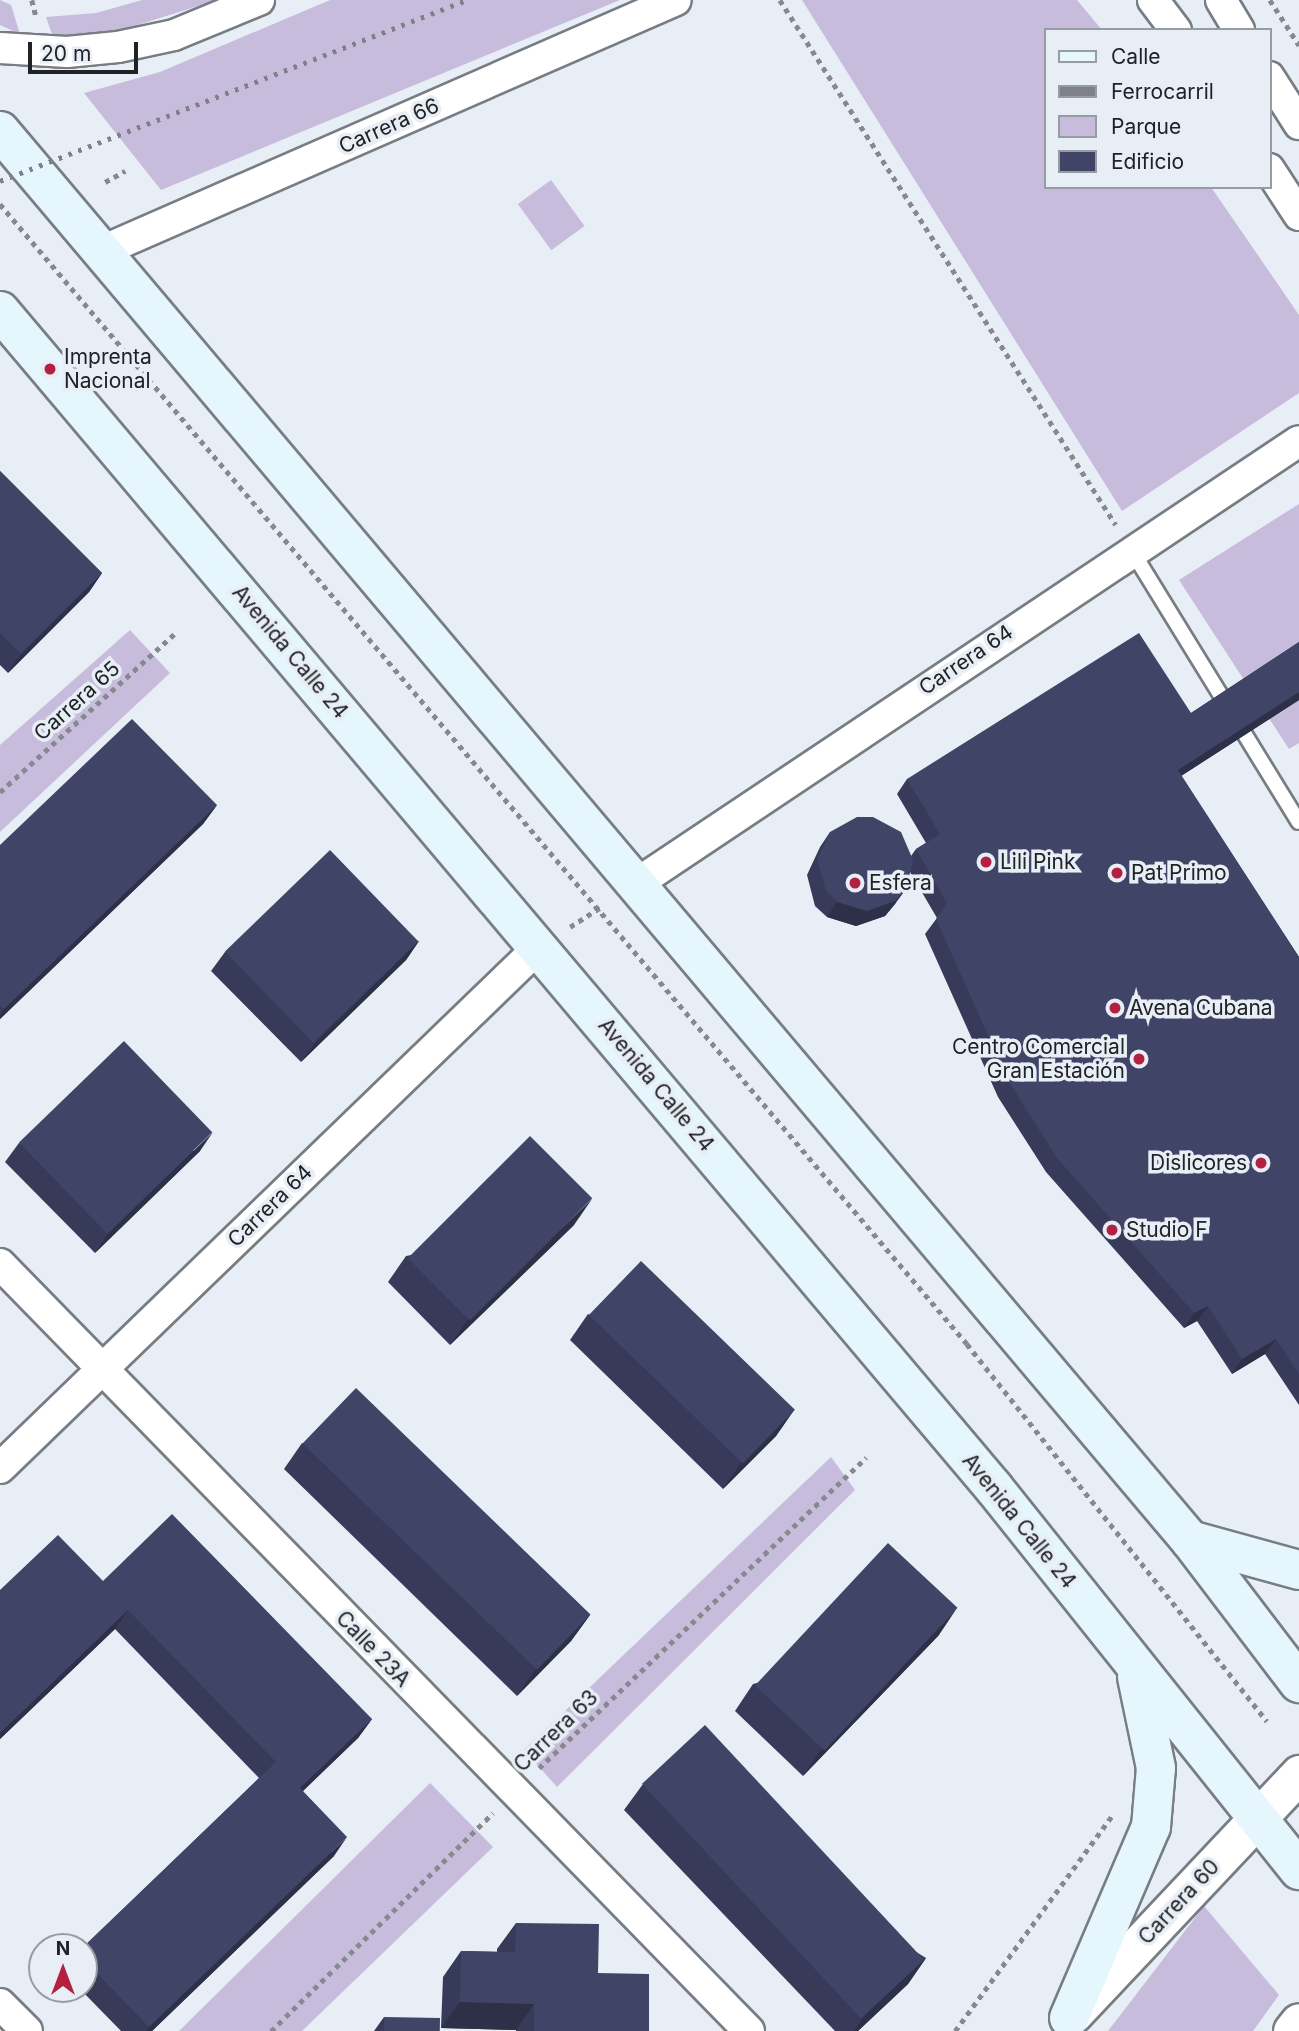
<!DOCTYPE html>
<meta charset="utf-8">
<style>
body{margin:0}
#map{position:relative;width:1299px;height:2031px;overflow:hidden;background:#e8eef6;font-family:Inter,sans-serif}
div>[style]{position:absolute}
.green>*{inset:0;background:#c7bcdb;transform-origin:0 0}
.path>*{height:4.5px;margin-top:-2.25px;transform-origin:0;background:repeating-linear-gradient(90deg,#868a90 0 5px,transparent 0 10px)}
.roads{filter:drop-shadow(2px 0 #787d84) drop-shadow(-2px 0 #787d84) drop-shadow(0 2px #787d84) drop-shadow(0 -2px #787d84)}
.service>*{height:14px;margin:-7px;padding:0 7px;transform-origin:7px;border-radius:7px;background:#fff}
.minor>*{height:30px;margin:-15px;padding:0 15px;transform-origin:15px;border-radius:15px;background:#fff}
.tertiary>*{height:37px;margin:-18.5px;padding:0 18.5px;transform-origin:18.5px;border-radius:18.5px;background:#fff}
.secondary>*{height:38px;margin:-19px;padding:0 19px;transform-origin:19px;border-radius:19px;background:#e6f6fd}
.rail>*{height:5px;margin-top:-2.5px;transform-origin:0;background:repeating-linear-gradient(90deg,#7e8288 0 3.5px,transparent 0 10.5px)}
.wall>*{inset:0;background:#373a58}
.shaded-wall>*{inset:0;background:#2d3047}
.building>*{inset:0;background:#404466;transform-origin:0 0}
.dots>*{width:19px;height:19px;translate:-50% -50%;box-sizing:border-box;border:4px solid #e8eef6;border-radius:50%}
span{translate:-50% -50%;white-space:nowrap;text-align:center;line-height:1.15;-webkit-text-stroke:7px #e8eef6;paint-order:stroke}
.street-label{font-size:21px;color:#202225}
.poi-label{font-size:21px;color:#202225}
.left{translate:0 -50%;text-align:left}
.right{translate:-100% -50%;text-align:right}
.legend{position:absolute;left:1044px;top:28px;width:228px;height:161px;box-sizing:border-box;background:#e8eef6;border:2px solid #989ca2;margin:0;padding:9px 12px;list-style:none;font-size:21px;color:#202225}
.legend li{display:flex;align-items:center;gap:14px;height:35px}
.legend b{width:35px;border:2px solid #989ca2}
.north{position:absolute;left:28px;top:1933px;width:70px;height:70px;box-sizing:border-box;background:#e8eef6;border:2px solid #989ca2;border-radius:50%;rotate:0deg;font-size:19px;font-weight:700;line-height:28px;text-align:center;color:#202225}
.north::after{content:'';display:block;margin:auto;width:24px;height:32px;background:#b32042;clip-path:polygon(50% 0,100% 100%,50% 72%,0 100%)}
.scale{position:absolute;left:28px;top:42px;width:110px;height:32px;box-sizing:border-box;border:4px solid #202225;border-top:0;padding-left:9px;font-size:21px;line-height:24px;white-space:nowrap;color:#202225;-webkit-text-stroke:5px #e8eef6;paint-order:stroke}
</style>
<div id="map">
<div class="green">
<i style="clip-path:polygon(0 0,11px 5px,20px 34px,0 25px)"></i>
<i style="clip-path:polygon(142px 0,217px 0,103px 36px,54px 40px,46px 17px,96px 13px)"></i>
<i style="clip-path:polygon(330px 0,620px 0,161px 190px,84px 93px,160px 72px)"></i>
<i style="clip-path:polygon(802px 0,1077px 0,1102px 30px,1045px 30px,1045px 187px,1211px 187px,1299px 315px,1299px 393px,1122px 511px)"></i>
<i style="left:551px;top:180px;width:57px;height:41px;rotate:54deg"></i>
<i style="clip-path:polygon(1299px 504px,1299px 743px,1289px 749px,1179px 580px)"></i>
<i style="clip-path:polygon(130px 630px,170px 673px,0 832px,0 745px)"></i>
<i style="clip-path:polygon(831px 1457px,855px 1490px,557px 1787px,524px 1750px)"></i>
<i style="clip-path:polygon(430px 1783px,493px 1847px,302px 2031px,179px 2031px)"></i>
<i style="clip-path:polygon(1204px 1906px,1279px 1995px,1253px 2031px,1108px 2031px)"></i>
</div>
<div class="path">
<i style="left:32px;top:0;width:16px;rotate:76deg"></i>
<i style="left:780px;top:0;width:623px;rotate:57.38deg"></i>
<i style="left:1270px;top:0;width:54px;rotate:57.2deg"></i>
<i style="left:105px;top:182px;width:23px;rotate:-29deg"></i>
<i style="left:0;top:204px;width:1495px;rotate:49.69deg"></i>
<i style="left:967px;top:1344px;width:482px;rotate:51.5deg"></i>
<i style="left:0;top:792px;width:235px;rotate:-42.2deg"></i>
<i style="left:570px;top:927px;width:37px;rotate:-33deg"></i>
<i style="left:539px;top:1768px;width:451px;rotate:-43.5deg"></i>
<i style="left:271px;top:2031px;width:311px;rotate:-44.5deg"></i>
<i style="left:955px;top:2031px;width:266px;rotate:-53.9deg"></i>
</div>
<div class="roads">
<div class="service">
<i style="left:1132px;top:551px;width:318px;rotate:58.4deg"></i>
</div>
<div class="minor">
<i style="left:1153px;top:0;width:38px;rotate:53deg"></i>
<i style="left:1221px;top:0;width:35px;rotate:59deg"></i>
<i style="left:0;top:48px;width:67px;rotate:3.4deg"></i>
<i style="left:67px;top:52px;width:51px;rotate:-5.6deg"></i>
<i style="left:118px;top:47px;width:57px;rotate:-12.1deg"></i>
<i style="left:174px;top:35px;width:92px;rotate:-22.4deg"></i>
<i style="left:1269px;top:77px;width:56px;rotate:57.4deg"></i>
<i style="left:1269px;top:169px;width:55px;rotate:56.9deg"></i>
<i style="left:102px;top:251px;width:626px;rotate:-23.62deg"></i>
<i style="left:636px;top:884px;width:797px;rotate:-33.75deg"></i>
<i style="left:0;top:1264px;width:1072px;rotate:45.68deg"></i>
<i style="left:0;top:1468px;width:751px;rotate:-44.03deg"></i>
<i style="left:0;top:2004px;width:38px;rotate:45deg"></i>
</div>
<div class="tertiary">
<i style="left:1073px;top:2014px;width:330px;rotate:-46.7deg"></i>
<i style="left:1292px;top:2031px;width:11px;rotate:-52deg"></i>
</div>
<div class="secondary">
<i style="left:0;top:131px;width:1844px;rotate:49.82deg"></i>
<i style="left:1190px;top:1540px;width:180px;rotate:52.7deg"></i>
<i style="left:0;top:311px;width:1541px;rotate:49.82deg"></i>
<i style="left:994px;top:1488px;width:489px;rotate:51.4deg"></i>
<i style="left:1190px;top:1540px;width:113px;rotate:15.4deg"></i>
<i style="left:1069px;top:2018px;width:208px;rotate:-66.8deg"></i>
<i style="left:1151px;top:1827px;width:59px;rotate:-85.2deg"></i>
<i style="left:1156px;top:1768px;width:93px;rotate:-101.8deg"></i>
</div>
</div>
<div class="rail">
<i style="left:0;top:181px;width:501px;rotate:-21.19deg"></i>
</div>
<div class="wall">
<i style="clip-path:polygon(0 471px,102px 573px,89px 592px,8px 673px,0 665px)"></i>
<i style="clip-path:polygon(1299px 642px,1299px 700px,1181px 776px,1299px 957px,1299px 1405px,1265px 1354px,1232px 1374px,1197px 1321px,1184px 1328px,1046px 1172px,998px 1097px,925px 934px,937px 918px,910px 872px,895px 904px,885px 916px,856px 926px,827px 917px,815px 906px,807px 875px,820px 847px,830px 832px,911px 856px,916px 849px,926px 843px,897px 794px,907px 779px,1191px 713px)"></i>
<i style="clip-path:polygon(217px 805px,203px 824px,0 1019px,0 845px)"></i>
<i style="clip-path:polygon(419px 941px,406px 960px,301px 1062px,211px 971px,225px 952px)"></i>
<i style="clip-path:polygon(19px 1143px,200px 1151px,95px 1253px,5px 1162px)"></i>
<i style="clip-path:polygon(574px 1225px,450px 1345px,388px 1282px,406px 1256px)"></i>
<i style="clip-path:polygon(588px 1314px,794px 1410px,776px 1436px,723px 1489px,570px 1340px)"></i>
<i style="clip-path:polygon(302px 1443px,590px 1615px,571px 1641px,517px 1696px,284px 1469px)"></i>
<i style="clip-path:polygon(103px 1581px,372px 1719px,358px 1738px,303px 1791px,334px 1856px,152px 2031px,121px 2031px,80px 1989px,84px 1989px,84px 1947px,259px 1778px,115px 1629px,0 1739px,0 1590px)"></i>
<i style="clip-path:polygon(939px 1635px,803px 1776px,735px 1711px,753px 1684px)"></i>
<i style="clip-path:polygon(643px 1784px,926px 1958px,908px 1984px,858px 2031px,835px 2031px,624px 1810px)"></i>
<i style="clip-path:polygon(516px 1923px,598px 1973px,649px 2031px,516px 2031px,516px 2030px,441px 2028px,443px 1977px,461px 1951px,497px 1952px,497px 1949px)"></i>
<i style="clip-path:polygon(384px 2017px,440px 2031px,374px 2031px)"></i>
</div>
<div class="shaded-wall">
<i style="clip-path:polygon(102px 573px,89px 592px,8px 673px,21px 654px)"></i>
<i style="clip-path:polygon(1299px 692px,1299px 700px,1167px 785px,1178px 770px)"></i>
<i style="clip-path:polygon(217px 805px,203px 824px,0 1019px,0 1015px,4px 1009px)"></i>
<i style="clip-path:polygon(906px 889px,895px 904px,885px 916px,856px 926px,827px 917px,837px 902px)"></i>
<i style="clip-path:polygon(419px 941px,406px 960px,301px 1062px,315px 1043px)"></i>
<i style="clip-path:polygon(213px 1132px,200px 1151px,95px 1253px,108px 1234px)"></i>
<i style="clip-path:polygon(592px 1199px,574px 1225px,450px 1345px,468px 1319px)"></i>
<i style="clip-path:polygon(1208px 1306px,1197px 1321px,1184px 1328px,1194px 1313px)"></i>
<i style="clip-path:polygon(1276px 1339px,1265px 1354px,1232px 1374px,1242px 1359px)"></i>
<i style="clip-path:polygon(794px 1410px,776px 1436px,723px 1489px,741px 1463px)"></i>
<i style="clip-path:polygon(957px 1608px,939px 1635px,803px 1776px,821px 1750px)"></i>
<i style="clip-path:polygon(128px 1610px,115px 1629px,0 1739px,0 1733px)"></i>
<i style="clip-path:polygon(590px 1615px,571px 1641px,517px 1696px,535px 1670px)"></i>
<i style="clip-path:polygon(372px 1719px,358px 1738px,286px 1807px,300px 1788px)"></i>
<i style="clip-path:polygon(347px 1837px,334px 1856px,152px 2031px,146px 2031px,149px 2027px)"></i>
<i style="clip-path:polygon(926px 1958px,908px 1984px,858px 2031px,854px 2031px,864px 2016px)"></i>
<i style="clip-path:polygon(460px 2002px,534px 2004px,516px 2030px,441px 2028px)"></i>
</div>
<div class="building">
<i style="clip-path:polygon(0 471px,102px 573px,21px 654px,0 633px)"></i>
<i style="clip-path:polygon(1139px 633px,1191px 713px,1299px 642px,1299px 692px,1178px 770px,1299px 957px,1299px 1374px,1276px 1339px,1242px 1359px,1208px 1306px,1194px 1313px,1057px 1158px,1009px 1082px,936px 919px,947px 903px,916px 849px,940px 834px,907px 779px)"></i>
<i style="clip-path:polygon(132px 719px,217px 805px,4px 1009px,0 1005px,0 845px)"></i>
<i style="clip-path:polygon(857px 817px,873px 817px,901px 832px,913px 860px,906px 889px,895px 901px,867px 911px,837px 902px,826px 891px,817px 860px,830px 832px)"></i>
<i style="left:330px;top:850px;width:127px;height:146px;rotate:46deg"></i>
<i style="left:124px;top:1041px;width:127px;height:146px;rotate:46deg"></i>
<i style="left:530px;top:1136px;width:88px;height:173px;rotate:45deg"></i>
<i style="left:641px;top:1261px;width:214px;height:75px;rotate:44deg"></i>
<i style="left:356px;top:1388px;width:326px;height:77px;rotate:44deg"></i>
<i style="clip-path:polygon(172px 1514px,372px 1719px,300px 1788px,347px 1837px,149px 2027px,84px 1960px,84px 1947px,83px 1947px,276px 1762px,128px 1610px,0 1733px,0 1590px,58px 1535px,103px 1581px)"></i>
<i style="left:888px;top:1543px;width:95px;height:195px;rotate:43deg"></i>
<i style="left:705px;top:1725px;width:321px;height:86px;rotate:47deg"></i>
<i style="clip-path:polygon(516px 1923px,599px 1924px,598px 1973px,649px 1974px,649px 2031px,534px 2031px,534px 2004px,460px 2002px,461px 1951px,515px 1952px)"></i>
<i style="left:384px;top:2017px;width:56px;height:14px;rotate:1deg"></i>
</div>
<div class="dots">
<i style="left:50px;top:369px;background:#b32042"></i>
<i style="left:986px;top:862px;background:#b32042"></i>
<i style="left:1117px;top:873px;background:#b32042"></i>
<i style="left:855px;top:883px;background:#b32042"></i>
<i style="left:1115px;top:1008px;background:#b32042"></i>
<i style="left:1139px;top:1059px;background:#b32042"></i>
<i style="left:1261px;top:1163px;background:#b32042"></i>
<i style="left:1112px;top:1230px;background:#b32042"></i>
</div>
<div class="street-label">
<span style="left:389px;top:126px;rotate:-24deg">Carrera 66</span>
<span style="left:290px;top:652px;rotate:50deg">Avenida Calle 24</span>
<span style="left:966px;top:660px;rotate:-34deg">Carrera 64</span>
<span style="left:77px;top:701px;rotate:-42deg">Carrera 65</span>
<span style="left:656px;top:1085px;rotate:50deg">Avenida Calle 24</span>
<span style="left:270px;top:1206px;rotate:-44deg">Carrera 64</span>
<span style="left:1019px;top:1521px;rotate:51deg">Avenida Calle 24</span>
<span style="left:373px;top:1649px;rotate:46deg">Calle 23A</span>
<span style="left:556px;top:1731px;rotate:-44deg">Carrera 63</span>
<span style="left:1179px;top:1902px;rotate:-47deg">Carrera 60</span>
</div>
<div class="poi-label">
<span class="left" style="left:64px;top:369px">Imprenta<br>Nacional</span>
<span class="left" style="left:1000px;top:862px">Lili Pink</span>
<span class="left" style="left:1131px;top:873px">Pat Primo</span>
<span class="left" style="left:869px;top:883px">Esfera</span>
<span class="left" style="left:1129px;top:1008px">Avena Cubana</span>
<span class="right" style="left:1125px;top:1059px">Centro Comercial<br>Gran Estación</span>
<span class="right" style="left:1247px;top:1163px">Dislicores</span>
<span class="left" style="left:1126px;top:1230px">Studio F</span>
</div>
<ul class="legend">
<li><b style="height:9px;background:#e6f6fd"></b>Calle</li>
<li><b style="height:9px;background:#7e8288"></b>Ferrocarril</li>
<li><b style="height:19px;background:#c7bcdb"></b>Parque</li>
<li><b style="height:19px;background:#404466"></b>Edificio</li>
</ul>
<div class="north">N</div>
<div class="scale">20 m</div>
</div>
